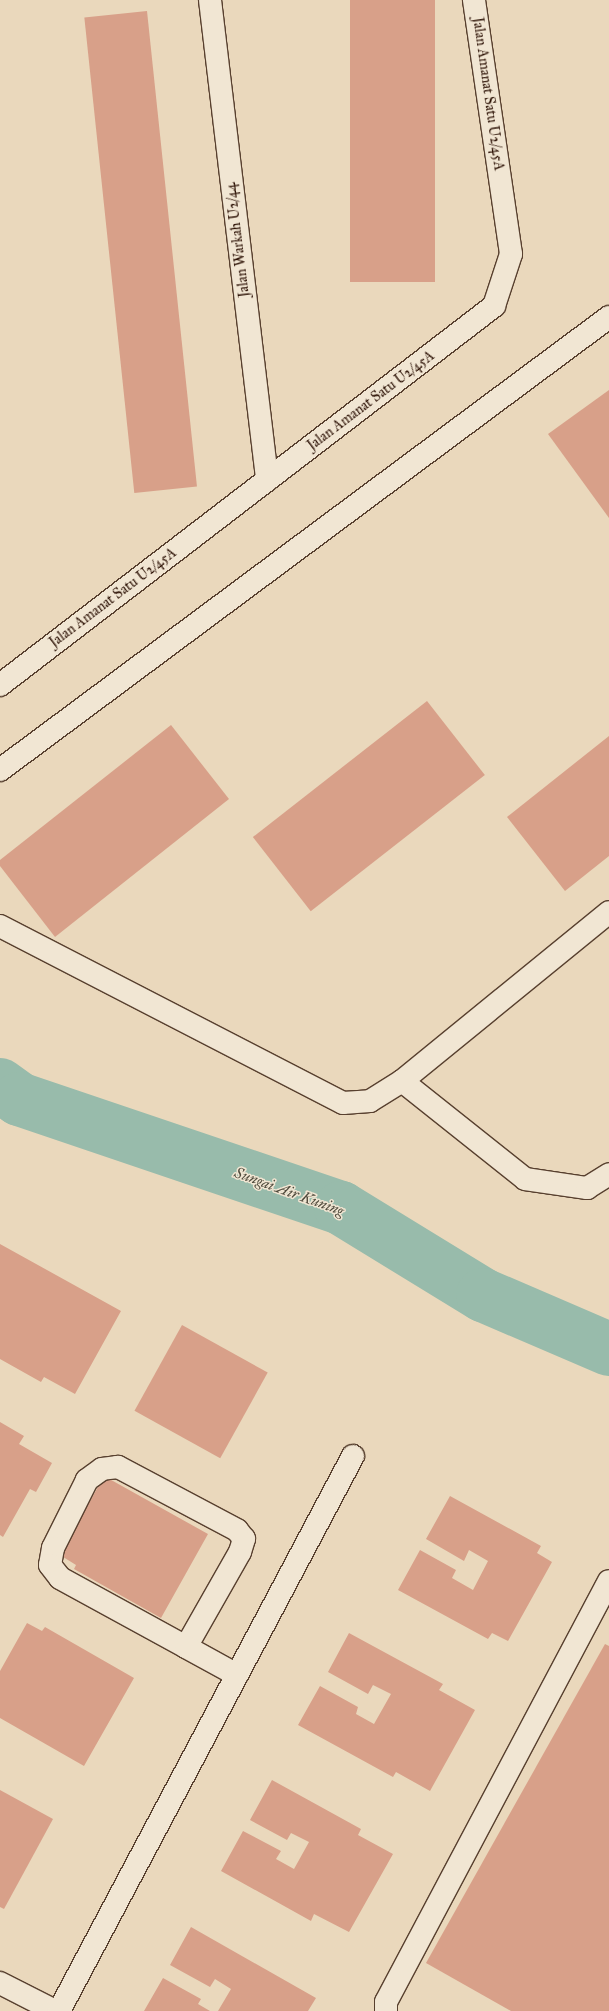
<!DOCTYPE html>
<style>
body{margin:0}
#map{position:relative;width:609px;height:2011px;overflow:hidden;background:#ead8bc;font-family:"IM FELL Great Primer",serif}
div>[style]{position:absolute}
.river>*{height:54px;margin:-27px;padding:0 27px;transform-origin:27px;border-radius:27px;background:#98bbab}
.building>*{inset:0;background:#d8a089;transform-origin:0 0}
.roads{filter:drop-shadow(1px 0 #58402f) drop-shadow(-1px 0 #58402f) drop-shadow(0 1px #58402f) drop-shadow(0 -1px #58402f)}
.minor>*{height:22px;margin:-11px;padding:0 11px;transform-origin:11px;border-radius:11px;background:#f1e6d3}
span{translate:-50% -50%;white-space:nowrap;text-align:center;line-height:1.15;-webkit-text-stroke:3px #f1e6d3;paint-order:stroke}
.street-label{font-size:14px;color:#280d00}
.water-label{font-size:15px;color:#4f4a3c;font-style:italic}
</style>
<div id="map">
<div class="river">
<i style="left:0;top:1085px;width:24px;rotate:36deg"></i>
<i style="left:19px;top:1099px;width:340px;rotate:18.7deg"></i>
<i style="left:341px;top:1208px;width:167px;rotate:31.5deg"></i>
<i style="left:483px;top:1295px;width:137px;rotate:23.2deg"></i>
</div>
<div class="building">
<i style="left:350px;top:0;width:85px;height:282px"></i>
<i style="left:147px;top:11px;width:478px;height:63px;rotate:84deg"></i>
<i style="clip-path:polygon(609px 390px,609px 518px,548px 434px)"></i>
<i style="left:427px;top:701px;width:94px;height:221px;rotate:52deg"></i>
<i style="clip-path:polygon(171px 725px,229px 799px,55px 937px,0 866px,0 860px)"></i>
<i style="clip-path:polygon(609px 736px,609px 856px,565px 891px,507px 817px)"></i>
<i style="clip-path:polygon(0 1244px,121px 1311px,75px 1394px,44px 1377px,41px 1382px,0 1359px)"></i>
<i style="left:182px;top:1325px;width:98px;height:98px;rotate:29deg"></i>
<i style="clip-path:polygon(0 1422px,24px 1436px,19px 1444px,52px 1463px,36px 1492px,30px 1489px,3px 1537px,0 1535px)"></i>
<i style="clip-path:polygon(104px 1476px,208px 1534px,161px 1618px,74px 1569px,76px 1565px,60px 1555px)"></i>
<i style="clip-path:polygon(450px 1496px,541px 1546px,537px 1553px,552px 1562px,508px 1641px,492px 1633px,488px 1639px,398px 1590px,420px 1550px,456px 1570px,452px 1578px,473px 1590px,488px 1561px,469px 1550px,464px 1561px,426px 1539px)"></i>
<i style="clip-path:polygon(27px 1623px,42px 1631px,45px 1627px,134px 1678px,84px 1766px,0 1718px,0 1671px)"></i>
<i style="clip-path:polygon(349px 1633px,443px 1684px,439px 1690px,475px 1710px,430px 1791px,396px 1772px,393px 1777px,298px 1725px,320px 1686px,358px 1707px,356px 1714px,374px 1724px,391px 1694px,373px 1685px,368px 1694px,328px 1672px)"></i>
<i style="clip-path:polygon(605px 1644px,609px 1646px,609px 2011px,511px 2011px,426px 1963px)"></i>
<i style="clip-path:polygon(272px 1780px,361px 1829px,358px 1835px,393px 1854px,349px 1932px,314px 1914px,311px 1921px,221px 1871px,243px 1831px,281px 1851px,276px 1859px,294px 1869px,309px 1842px,291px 1833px,287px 1840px,250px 1820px)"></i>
<i style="clip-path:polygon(0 1790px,53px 1819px,4px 1909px,0 1907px)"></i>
<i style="clip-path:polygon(191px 1927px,316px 1998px,308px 2011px,218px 2011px,231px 1989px,215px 1979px,210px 1987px,170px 1965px)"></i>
<i style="clip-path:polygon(163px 1978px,201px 1999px,198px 2004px,210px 2011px,144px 2011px)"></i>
</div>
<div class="roads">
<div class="minor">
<i style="left:210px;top:0;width:483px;rotate:83.2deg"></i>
<i style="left:0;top:685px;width:623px;rotate:-37.5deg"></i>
<i style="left:494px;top:306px;width:55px;rotate:-71.9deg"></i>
<i style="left:511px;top:254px;width:257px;rotate:-98.3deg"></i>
<i style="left:0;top:770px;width:759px;rotate:-36.64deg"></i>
<i style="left:0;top:926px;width:386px;rotate:27.3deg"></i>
<i style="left:343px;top:1103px;width:27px;rotate:-4deg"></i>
<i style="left:370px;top:1101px;width:38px;rotate:-32deg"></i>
<i style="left:402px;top:1081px;width:267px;rotate:-39.2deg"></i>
<i style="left:402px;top:1081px;width:157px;rotate:38.5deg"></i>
<i style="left:525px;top:1179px;width:63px;rotate:8.3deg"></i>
<i style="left:587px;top:1188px;width:26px;rotate:-32deg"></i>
<i style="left:186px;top:1647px;width:109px;rotate:-60.4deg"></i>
<i style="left:240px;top:1552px;width:14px;rotate:-73deg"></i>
<i style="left:244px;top:1539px;width:11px;rotate:-128deg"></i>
<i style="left:237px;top:1530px;width:135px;rotate:-152.1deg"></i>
<i style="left:118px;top:1467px;width:16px;rotate:173deg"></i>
<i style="left:102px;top:1469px;width:19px;rotate:144deg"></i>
<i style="left:87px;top:1480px;width:76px;rotate:116.6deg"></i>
<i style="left:53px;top:1548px;width:17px;rotate:100deg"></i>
<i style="left:50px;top:1565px;width:16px;rotate:52deg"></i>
<i style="left:60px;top:1578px;width:144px;rotate:28.7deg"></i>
<i style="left:186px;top:1647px;width:58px;rotate:28.8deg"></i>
<i style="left:0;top:1983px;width:62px;rotate:27deg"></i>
<i style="left:59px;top:2011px;width:628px;rotate:-62.09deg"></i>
<i style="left:386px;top:2011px;width:9px;rotate:-90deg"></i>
<i style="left:386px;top:2002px;width:476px;rotate:-62.1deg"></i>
</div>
</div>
<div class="street-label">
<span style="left:488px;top:94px;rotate:82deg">Jalan Amanat Satu U2/45A</span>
<span style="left:238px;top:240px;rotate:-97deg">Jalan Warkah U2/44</span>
<span style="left:371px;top:401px;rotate:-37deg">Jalan Amanat Satu U2/45A</span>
<span style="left:113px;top:598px;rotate:-37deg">Jalan Amanat Satu U2/45A</span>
</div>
<div class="water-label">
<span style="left:289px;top:1192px;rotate:20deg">Sungai Air Kuning</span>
</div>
</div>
